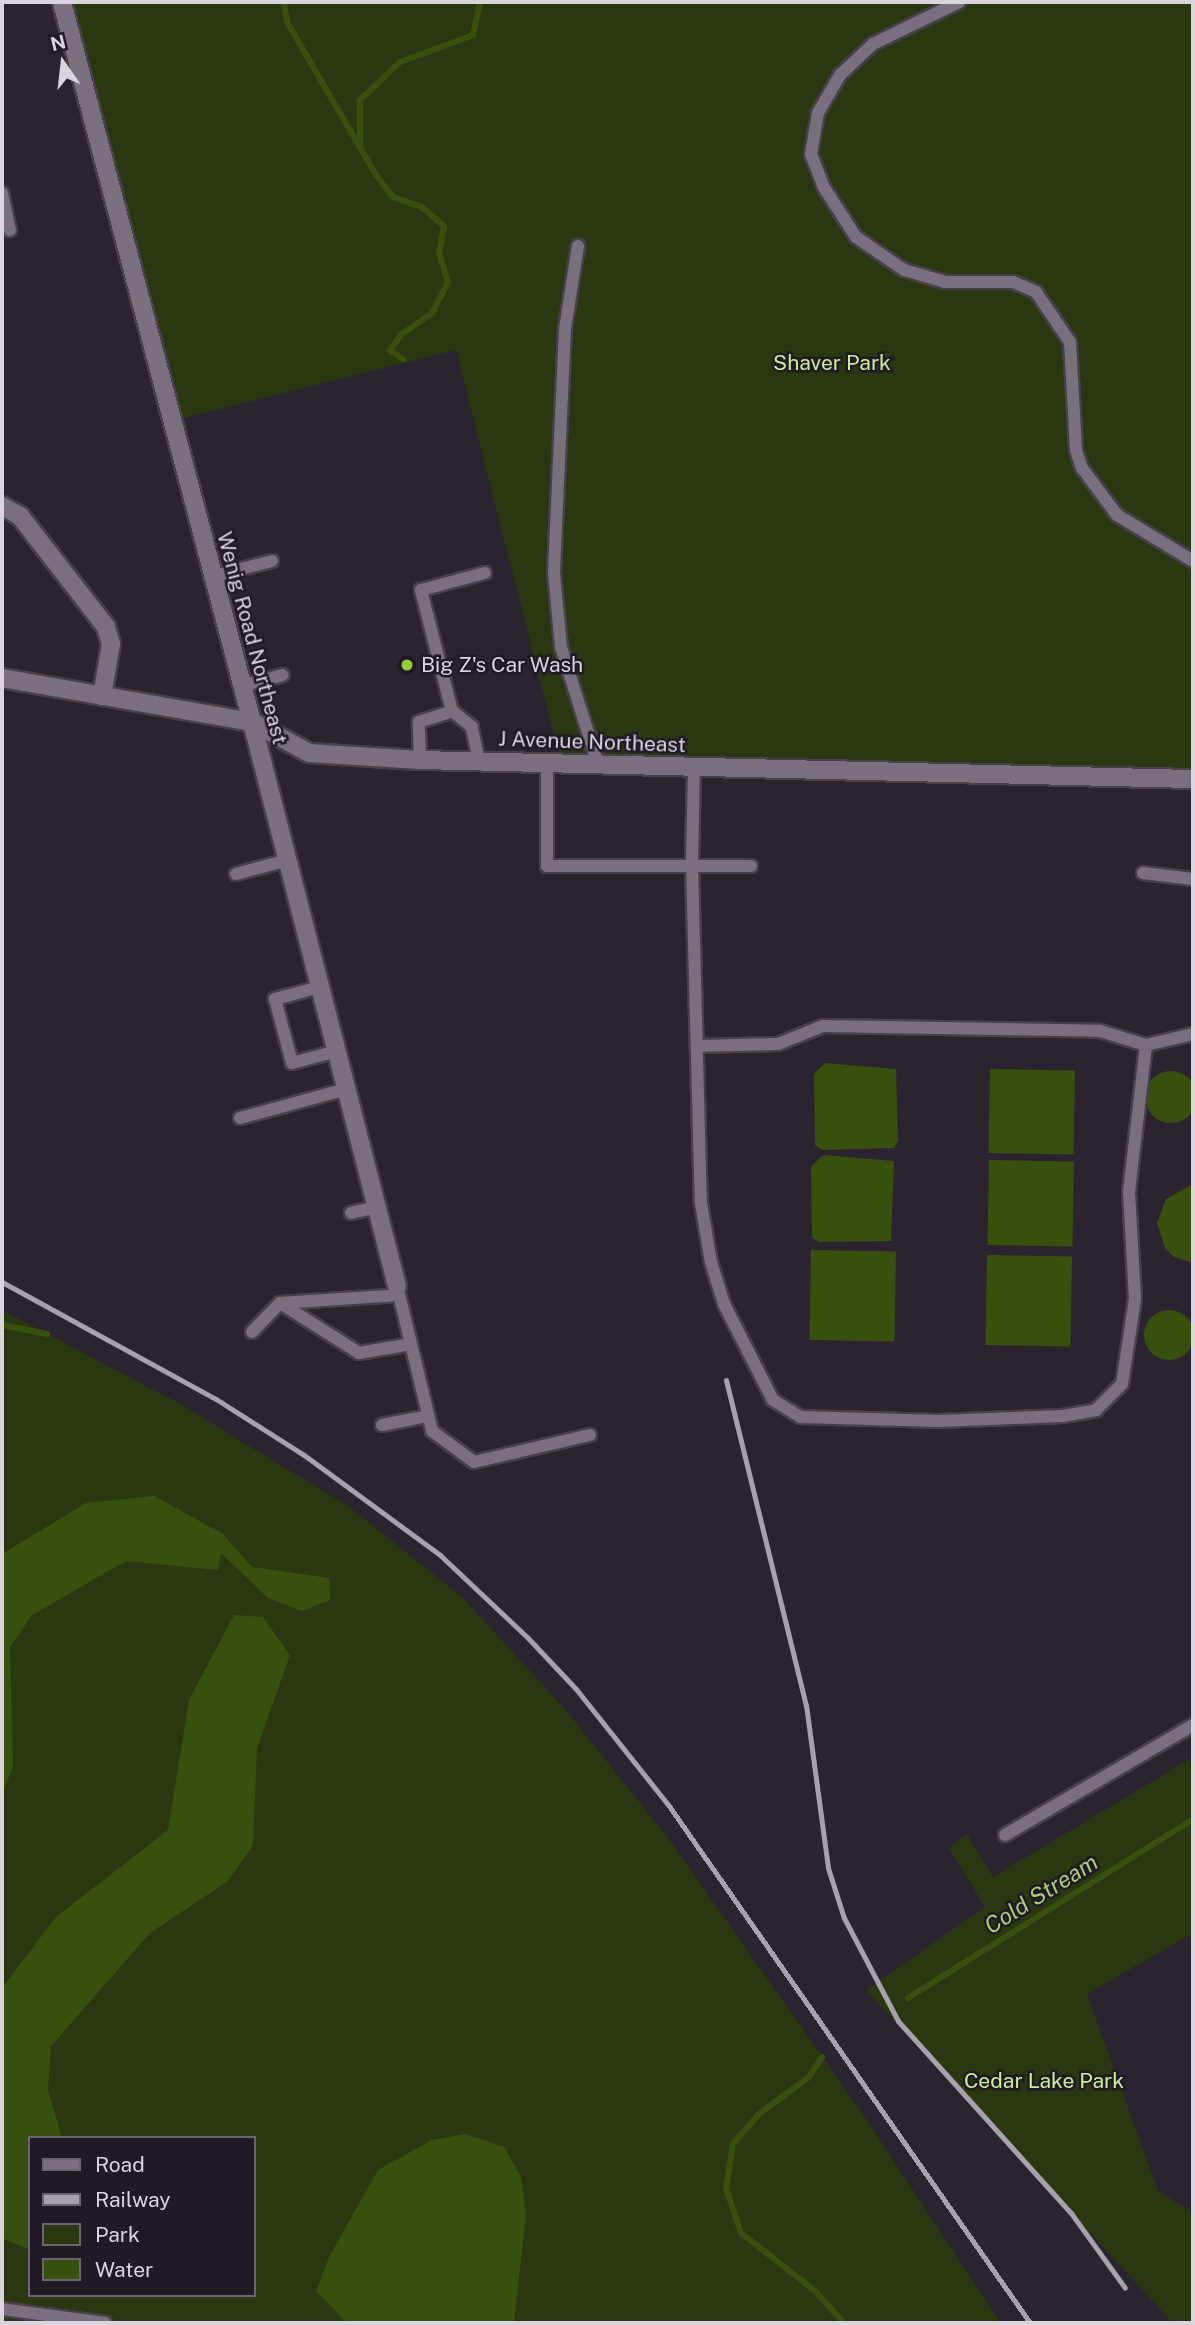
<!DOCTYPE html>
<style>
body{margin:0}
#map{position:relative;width:1195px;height:2325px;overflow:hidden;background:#2c2330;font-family:"Public Sans",sans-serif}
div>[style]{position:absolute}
.green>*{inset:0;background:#293811}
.water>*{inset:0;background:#38500e;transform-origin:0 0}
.round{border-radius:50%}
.stream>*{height:6px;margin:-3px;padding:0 3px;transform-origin:3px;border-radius:3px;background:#38500e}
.roads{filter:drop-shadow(2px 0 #47404b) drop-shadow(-2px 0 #47404b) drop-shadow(0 2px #47404b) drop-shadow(0 -2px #47404b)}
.lane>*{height:12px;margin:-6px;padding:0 6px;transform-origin:6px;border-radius:6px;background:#796f7f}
.street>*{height:18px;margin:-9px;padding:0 9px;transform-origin:9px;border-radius:9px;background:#796f7f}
.secondary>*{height:18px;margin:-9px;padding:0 9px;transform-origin:9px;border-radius:9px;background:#796f7f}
.rail>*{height:5px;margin:-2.5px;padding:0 2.5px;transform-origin:2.5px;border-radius:2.5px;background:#a8a1ab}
.dots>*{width:19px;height:19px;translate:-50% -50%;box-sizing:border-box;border:4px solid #221926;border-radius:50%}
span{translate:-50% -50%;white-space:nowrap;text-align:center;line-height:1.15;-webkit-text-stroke:5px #221926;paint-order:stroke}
.park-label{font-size:21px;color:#c9f095}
.street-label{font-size:21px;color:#dad4dd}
.poi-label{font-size:21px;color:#dad4dd}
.left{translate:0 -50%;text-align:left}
.water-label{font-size:23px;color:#a9cf75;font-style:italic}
.frame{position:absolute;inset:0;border:4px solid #dad4dd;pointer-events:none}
.legend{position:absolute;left:28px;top:2136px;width:228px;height:161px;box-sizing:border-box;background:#221926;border:2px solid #6c646f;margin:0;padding:9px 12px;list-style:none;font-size:21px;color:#dad4dd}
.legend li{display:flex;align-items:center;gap:14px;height:35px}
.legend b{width:35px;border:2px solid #6c646f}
.north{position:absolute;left:28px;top:28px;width:70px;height:70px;-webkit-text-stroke:5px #221926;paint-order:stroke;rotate:346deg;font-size:19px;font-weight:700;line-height:28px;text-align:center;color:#dad4dd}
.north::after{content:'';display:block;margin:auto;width:24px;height:32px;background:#dad4dd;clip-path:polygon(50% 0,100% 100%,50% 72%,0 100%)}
</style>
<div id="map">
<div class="green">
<i style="clip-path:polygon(62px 2px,1193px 2px,1193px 779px,561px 763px,456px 350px,172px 421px)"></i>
<i style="clip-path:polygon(evenodd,2px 1310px,180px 1404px,348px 1506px,462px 1597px,564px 1708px,668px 1838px,862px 2113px,1001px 2323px,2px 2323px,2px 1310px,30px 2138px,254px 2138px,254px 2295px,30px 2295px,30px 2138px)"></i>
<i style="clip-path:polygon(1193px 1757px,1193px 1933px,1087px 1994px,1158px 2191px,1193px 2213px,1193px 2323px,1173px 2323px,866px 1990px,985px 1907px,949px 1848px,967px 1834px,993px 1877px)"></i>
</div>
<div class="water">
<i style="clip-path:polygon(825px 1063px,896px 1069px,898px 1141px,894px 1148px,822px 1150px,815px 1145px,814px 1074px)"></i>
<i style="left:990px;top:1069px;width:85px;height:84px;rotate:1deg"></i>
<i class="round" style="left:1145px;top:1071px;width:52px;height:52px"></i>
<i style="clip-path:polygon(823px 1155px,894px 1161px,891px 1241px,820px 1242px,812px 1238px,811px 1167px)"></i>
<i style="left:989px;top:1160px;width:85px;height:85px;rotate:1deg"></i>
<i style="clip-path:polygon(1193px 1184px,1193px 1263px,1174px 1257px,1165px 1248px,1157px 1223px,1166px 1199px)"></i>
<i style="left:811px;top:1250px;width:85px;height:90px;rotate:1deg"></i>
<i style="left:987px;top:1255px;width:85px;height:90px;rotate:1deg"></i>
<i class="round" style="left:1144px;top:1310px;width:50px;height:50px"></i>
<i style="clip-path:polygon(154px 1496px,223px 1534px,252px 1567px,329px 1578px,330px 1600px,302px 1611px,268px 1598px,221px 1553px,218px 1570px,126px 1561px,32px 1615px,10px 1647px,13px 1766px,2px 1795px,2px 1554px,86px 1503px)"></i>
<i style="clip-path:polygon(234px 1615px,263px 1617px,290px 1655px,257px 1748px,253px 1845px,228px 1881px,150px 1933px,51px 2046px,48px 2090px,62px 2138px,30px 2138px,30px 2250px,2px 2238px,2px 1988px,56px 1917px,168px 1830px,189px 1700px)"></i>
<i style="clip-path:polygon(465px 2134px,504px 2147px,521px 2177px,526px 2215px,514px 2323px,347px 2323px,316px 2291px,329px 2257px,378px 2170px,432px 2140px)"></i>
</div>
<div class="stream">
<i style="left:284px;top:2px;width:20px;rotate:81deg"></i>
<i style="left:287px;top:22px;width:177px;rotate:59.8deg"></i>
<i style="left:376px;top:175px;width:28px;rotate:52deg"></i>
<i style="left:393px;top:197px;width:31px;rotate:19deg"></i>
<i style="left:422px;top:207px;width:29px;rotate:41deg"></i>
<i style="left:444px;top:226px;width:27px;rotate:100deg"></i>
<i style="left:439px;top:253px;width:30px;rotate:73deg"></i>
<i style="left:448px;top:282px;width:35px;rotate:117deg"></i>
<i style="left:432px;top:313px;width:38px;rotate:145deg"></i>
<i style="left:401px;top:335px;width:19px;rotate:126deg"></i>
<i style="left:390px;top:350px;width:16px;rotate:35deg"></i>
<i style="left:360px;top:147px;width:47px;rotate:-90deg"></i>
<i style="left:360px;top:100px;width:55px;rotate:-43.5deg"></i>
<i style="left:400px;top:62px;width:78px;rotate:-20.3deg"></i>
<i style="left:473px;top:35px;width:34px;rotate:-78deg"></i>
<i style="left:2px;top:1325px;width:46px;rotate:11.3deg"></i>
<i style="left:908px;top:1998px;width:337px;rotate:-32.1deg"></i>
<i style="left:822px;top:2057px;width:24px;rotate:123deg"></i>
<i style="left:809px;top:2077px;width:62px;rotate:143.5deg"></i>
<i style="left:759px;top:2114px;width:40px;rotate:131deg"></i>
<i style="left:733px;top:2144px;width:45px;rotate:99deg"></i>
<i style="left:726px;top:2188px;width:47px;rotate:71.6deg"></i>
<i style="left:741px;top:2233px;width:93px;rotate:38deg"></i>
<i style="left:814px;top:2290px;width:45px;rotate:47.7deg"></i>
</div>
<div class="roads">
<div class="lane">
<i style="left:959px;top:2px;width:96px;rotate:154deg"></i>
<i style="left:873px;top:44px;width:45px;rotate:136.8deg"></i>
<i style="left:840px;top:75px;width:44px;rotate:120.1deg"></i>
<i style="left:818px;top:113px;width:42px;rotate:99.7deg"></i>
<i style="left:811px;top:154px;width:34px;rotate:69deg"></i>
<i style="left:823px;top:186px;width:61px;rotate:57.1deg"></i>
<i style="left:856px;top:237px;width:58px;rotate:34.5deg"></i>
<i style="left:904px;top:270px;width:43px;rotate:16.3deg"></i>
<i style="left:945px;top:282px;width:68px"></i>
<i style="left:1013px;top:282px;width:25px;rotate:23deg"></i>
<i style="left:1036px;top:292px;width:60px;rotate:55.8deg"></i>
<i style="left:1070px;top:342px;width:108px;rotate:86.8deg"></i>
<i style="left:1076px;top:450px;width:19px;rotate:72deg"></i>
<i style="left:1082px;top:468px;width:59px;rotate:53.3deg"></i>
<i style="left:1117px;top:515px;width:89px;rotate:31.2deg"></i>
<i style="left:2px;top:193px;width:38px;rotate:78deg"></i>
<i style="left:578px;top:246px;width:84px;rotate:98.9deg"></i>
<i style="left:565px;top:329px;width:244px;rotate:92.6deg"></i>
<i style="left:554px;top:573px;width:74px;rotate:84.6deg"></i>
<i style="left:561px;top:647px;width:123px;rotate:72.5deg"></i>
<i style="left:210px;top:577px;width:64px;rotate:-14.5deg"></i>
<i style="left:241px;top:686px;width:43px;rotate:-14.7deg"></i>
<i style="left:420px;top:760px;width:38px;rotate:-92deg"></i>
<i style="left:419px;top:722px;width:35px;rotate:-18deg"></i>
<i style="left:479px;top:761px;width:35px;rotate:-102deg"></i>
<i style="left:472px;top:727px;width:26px;rotate:-141deg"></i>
<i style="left:452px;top:711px;width:125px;rotate:-104.4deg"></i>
<i style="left:421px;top:590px;width:66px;rotate:-14.9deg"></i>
<i style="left:547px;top:763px;width:103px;rotate:90deg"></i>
<i style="left:547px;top:866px;width:204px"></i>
<i style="left:694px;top:767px;width:99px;rotate:91.2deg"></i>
<i style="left:692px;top:866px;width:337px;rotate:88.5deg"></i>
<i style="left:701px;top:1203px;width:60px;rotate:80.4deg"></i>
<i style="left:711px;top:1262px;width:44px;rotate:72.8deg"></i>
<i style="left:724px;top:1304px;width:108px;rotate:63deg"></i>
<i style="left:773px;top:1400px;width:32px;rotate:32deg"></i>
<i style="left:800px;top:1417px;width:139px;rotate:1.6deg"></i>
<i style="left:939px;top:1421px;width:124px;rotate:-2.3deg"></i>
<i style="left:1063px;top:1416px;width:34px;rotate:-10deg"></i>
<i style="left:1096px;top:1410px;width:37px;rotate:-45deg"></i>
<i style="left:1122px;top:1384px;width:86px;rotate:-81.3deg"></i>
<i style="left:1135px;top:1299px;width:107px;rotate:-93.2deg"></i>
<i style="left:1129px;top:1192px;width:148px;rotate:-83.4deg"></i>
<i style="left:1146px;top:1045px;width:48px;rotate:-13.2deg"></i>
<i style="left:1143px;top:873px;width:50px;rotate:6.8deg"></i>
<i style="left:236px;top:874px;width:54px;rotate:-15.1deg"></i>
<i style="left:320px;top:987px;width:47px;rotate:165.1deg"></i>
<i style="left:275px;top:999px;width:66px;rotate:75.1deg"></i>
<i style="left:292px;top:1063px;width:47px;rotate:-14.9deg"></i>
<i style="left:697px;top:1046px;width:81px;rotate:-1.4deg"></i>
<i style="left:778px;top:1044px;width:48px;rotate:-21.8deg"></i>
<i style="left:823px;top:1026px;width:277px;rotate:1deg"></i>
<i style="left:1100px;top:1031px;width:48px;rotate:16.9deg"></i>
<i style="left:240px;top:1118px;width:111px;rotate:-15.2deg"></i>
<i style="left:351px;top:1213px;width:27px;rotate:-13deg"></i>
<i style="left:397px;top:1286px;width:149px;rotate:76.4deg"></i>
<i style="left:432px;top:1431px;width:52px;rotate:36.4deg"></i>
<i style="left:474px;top:1462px;width:119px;rotate:-13.1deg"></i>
<i style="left:280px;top:1303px;width:93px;rotate:32.3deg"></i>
<i style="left:359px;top:1353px;width:53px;rotate:-9.8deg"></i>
<i style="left:252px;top:1332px;width:40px;rotate:-46deg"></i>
<i style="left:280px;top:1303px;width:119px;rotate:-3.8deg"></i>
<i style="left:382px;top:1425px;width:47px;rotate:-11.1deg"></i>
<i style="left:1005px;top:1835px;width:218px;rotate:-30.3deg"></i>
<i style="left:2px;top:2309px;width:104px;rotate:7.7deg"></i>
</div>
<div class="street">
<i style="left:2px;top:506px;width:21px;rotate:29deg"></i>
<i style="left:20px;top:516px;width:140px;rotate:52.2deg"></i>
<i style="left:106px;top:627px;width:18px;rotate:74deg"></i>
<i style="left:111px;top:644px;width:53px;rotate:99.8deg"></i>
<i style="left:252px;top:722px;width:582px;rotate:75.58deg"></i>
</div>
<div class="secondary">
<i style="left:62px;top:2px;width:745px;rotate:75.22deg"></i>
<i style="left:2px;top:678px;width:254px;rotate:10deg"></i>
<i style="left:252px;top:722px;width:65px;rotate:28.5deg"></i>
<i style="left:309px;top:753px;width:111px;rotate:3.6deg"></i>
<i style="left:420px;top:760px;width:773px;rotate:1.41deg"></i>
</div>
</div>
<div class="rail">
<i style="left:2px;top:1282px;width:244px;rotate:28.7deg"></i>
<i style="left:216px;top:1399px;width:104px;rotate:32.5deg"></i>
<i style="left:304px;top:1455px;width:169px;rotate:36.3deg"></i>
<i style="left:440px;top:1555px;width:121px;rotate:43.3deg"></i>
<i style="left:528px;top:1638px;width:70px;rotate:46.7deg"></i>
<i style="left:576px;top:1689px;width:149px;rotate:51.5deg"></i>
<i style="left:669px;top:1806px;width:631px;rotate:55.07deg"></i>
<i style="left:726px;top:1380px;width:335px;rotate:76.2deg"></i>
<i style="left:806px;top:1705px;width:164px;rotate:82.3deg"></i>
<i style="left:828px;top:1868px;width:52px;rotate:72.3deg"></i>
<i style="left:844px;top:1918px;width:116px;rotate:62.3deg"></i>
<i style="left:898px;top:2021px;width:258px;rotate:48deg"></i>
<i style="left:1071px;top:2213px;width:92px;rotate:54.2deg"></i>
</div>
<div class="dots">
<i style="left:407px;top:665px;background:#96cc3a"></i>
</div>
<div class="park-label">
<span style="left:832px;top:363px">Shaver Park</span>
<span style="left:1044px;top:2081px">Cedar Lake Park</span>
</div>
<div class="street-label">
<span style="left:252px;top:638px;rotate:75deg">Wenig Road Northeast</span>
<span style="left:592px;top:742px;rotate:2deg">J Avenue Northeast</span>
</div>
<div class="poi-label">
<span class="left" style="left:421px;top:665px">Big Z's Car Wash</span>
</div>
<div class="water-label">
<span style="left:1041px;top:1894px;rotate:-32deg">Cold Stream</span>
</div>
<div class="frame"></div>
<ul class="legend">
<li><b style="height:9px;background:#796f7f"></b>Road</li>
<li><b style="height:9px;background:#a8a1ab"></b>Railway</li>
<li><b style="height:19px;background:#293811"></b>Park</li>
<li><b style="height:19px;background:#38500e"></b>Water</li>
</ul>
<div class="north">N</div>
</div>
